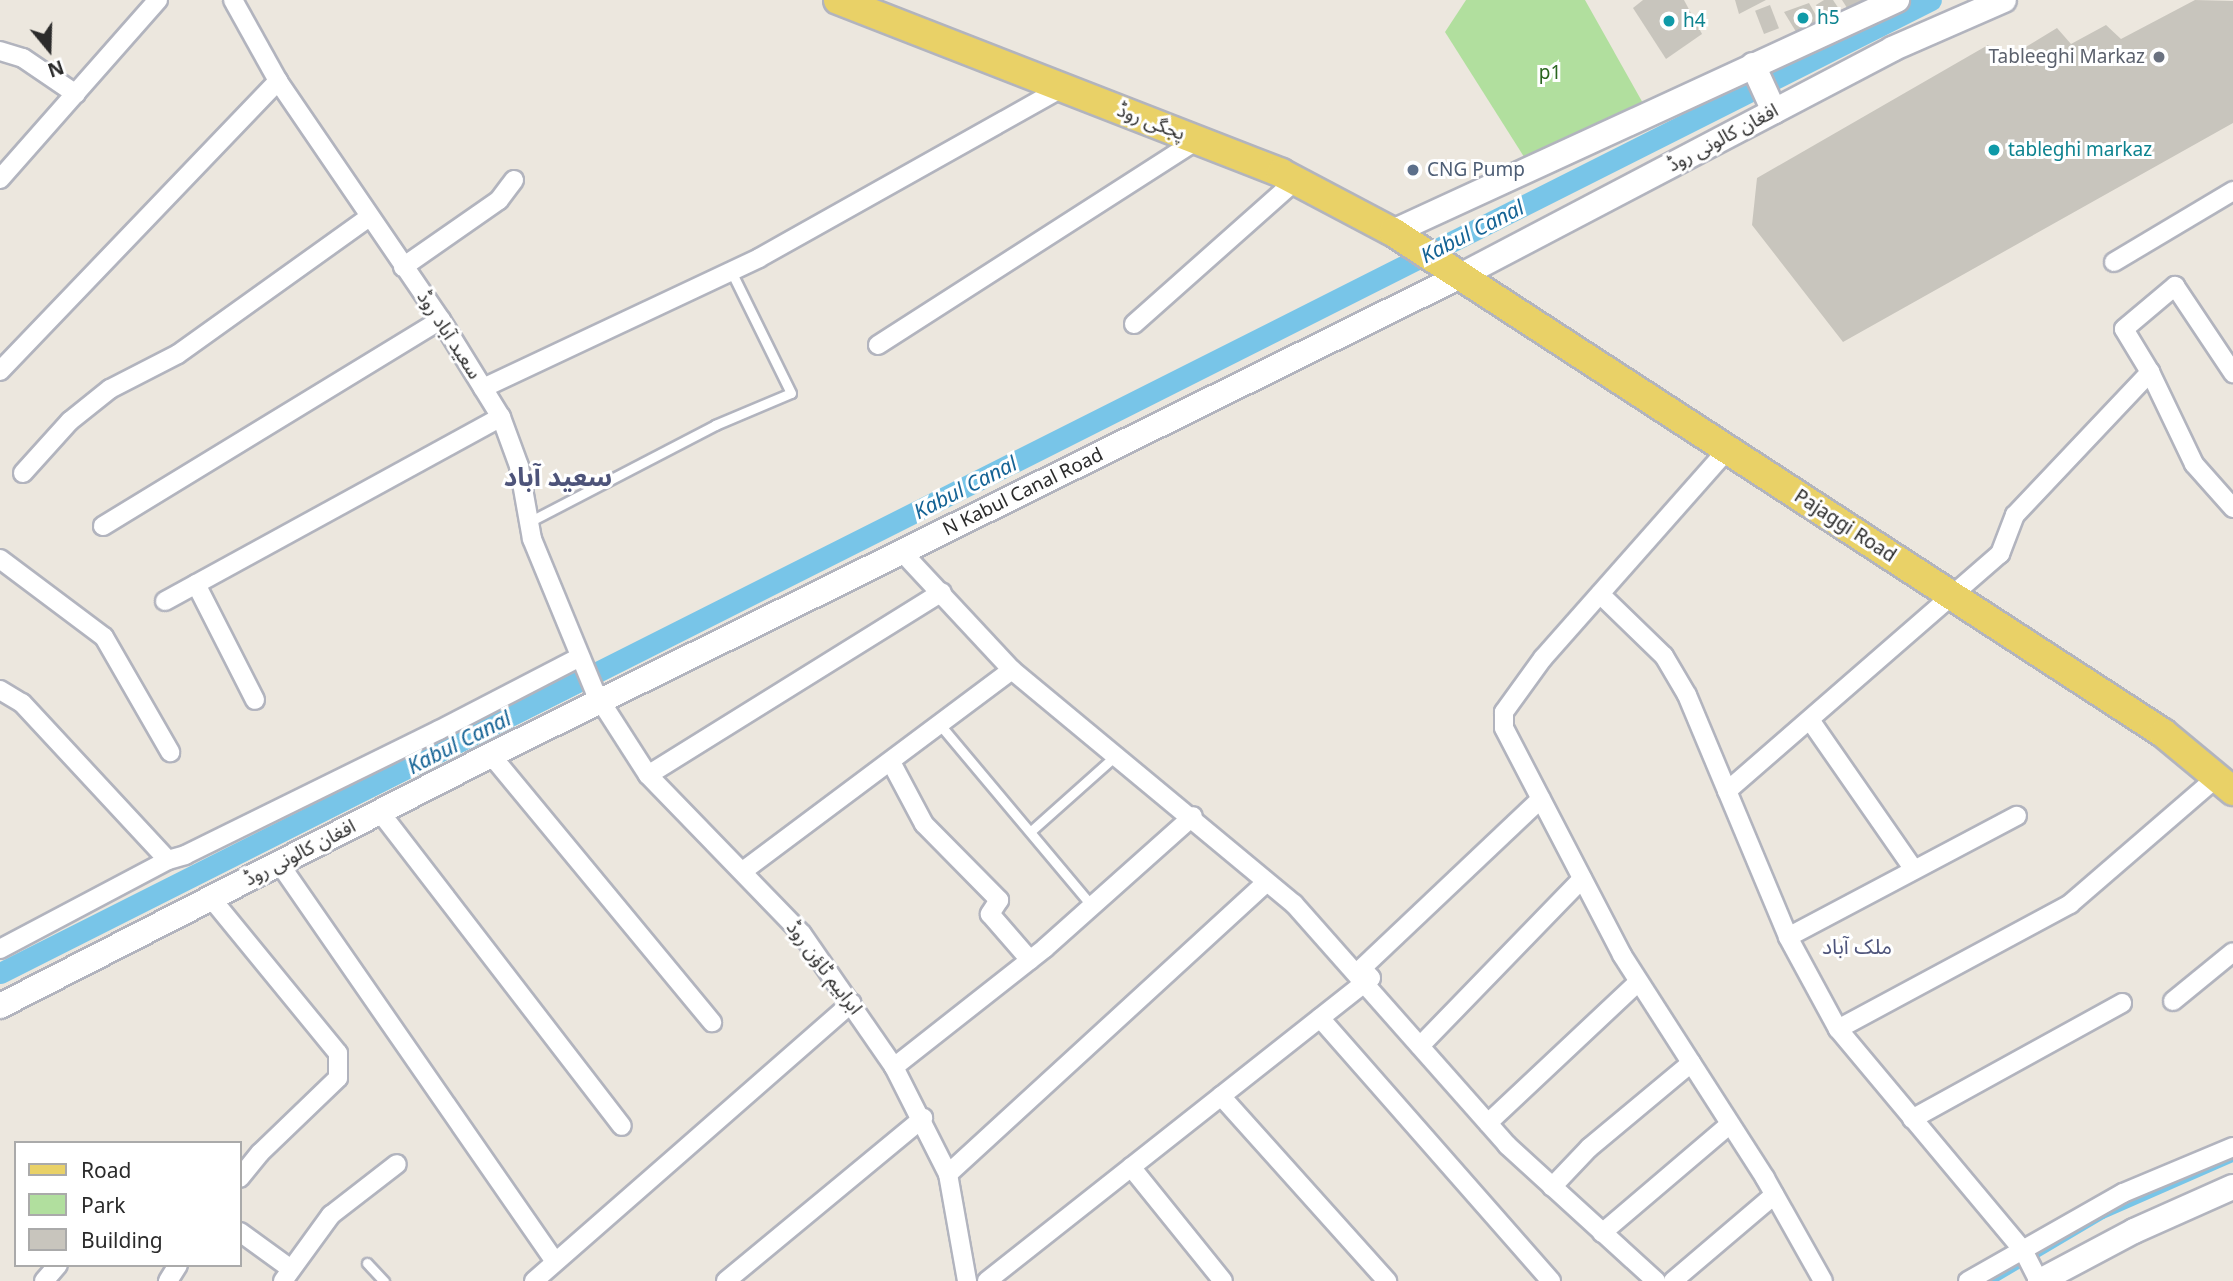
<!DOCTYPE html>
<meta charset="utf-8">
<style>
body{margin:0}
#map{position:relative;width:2233px;height:1281px;overflow:hidden;background:#ece7de;font-family:"Noto Sans","Noto Sans Arabic",sans-serif}
div>[style]{position:absolute}
.green>*{inset:0;background:#b1df9e}
.stream>*{height:6px;margin:-3px;padding:0 3px;transform-origin:3px;border-radius:3px;background:#78c5e8}
.canal>*{height:21px;margin:-10.5px;padding:0 10.5px;transform-origin:10.5px;border-radius:10.5px;background:#78c5e8}
.building>*{inset:0;background:#c8c5bd;transform-origin:0 0}
.roads{filter:drop-shadow(2px 0 #b2b4be) drop-shadow(-2px 0 #b2b4be) drop-shadow(0 2px #b2b4be) drop-shadow(0 -2px #b2b4be)}
.lane>*{height:9px;margin:-4.5px;padding:0 4.5px;transform-origin:4.5px;border-radius:4.5px;background:#fff}
.street>*{height:18px;margin:-9px;padding:0 9px;transform-origin:9px;border-radius:9px;background:#fff}
.secondary>*{height:24px;margin:-12px;padding:0 12px;transform-origin:12px;border-radius:12px;background:#fff}
.primary>*{height:28px;margin:-14px;padding:0 14px;transform-origin:14px;border-radius:14px;background:#e9d167}
.dots>*{width:19px;height:19px;translate:-50% -50%;box-sizing:border-box;border:4px solid #fff;border-radius:50%}
span{translate:-50% -50%;white-space:nowrap;text-align:center;line-height:1.15;-webkit-text-stroke:6px #fff;paint-order:stroke}
.culture-label{font-size:19px;color:#0d838f}
.left{translate:0 -50%;text-align:left}
.worship-label{font-size:19px;color:#5b616d}
.right{translate:-100% -50%;text-align:right}
.park-label{font-size:19px;color:#2a651f}
.street-label{font-size:19px;color:#2b2b2b}
.service-label{font-size:19px;color:#4e5e75}
.water-label{font-size:21px;color:#156395;font-style:italic}
.neighbourhood-label{font-size:21px;color:#4e547a}
.district-label{font-size:26px;color:#4e547a;font-weight:700}
.legend{position:absolute;left:14px;top:1141px;width:228px;height:126px;box-sizing:border-box;background:#fff;border:2px solid #aaa;margin:0;padding:9px 12px;list-style:none;font-size:21px;color:#2b2b2b}
.legend li{display:flex;align-items:center;gap:14px;height:35px}
.legend b{width:35px;border:2px solid #aaa}
.north{position:absolute;left:14px;top:14px;width:70px;height:70px;-webkit-text-stroke:5px #fff;paint-order:stroke;rotate:161deg;font-size:19px;font-weight:700;line-height:28px;text-align:center;color:#2b2b2b}
.north::after{content:'';display:block;margin:auto;width:24px;height:32px;background:#2b2b2b;clip-path:polygon(50% 0,100% 100%,50% 72%,0 100%)}
</style>
<div id="map">
<div class="green">
<i style="clip-path:polygon(1466px 0,1585px 0,1644px 105px,1526px 160px,1445px 32px)"></i>
</div>
<div class="stream">
<i style="left:1993px;top:1281px;width:128px;rotate:-30.6deg"></i>
<i style="left:2103px;top:1216px;width:142px;rotate:-23.7deg"></i>
</div>
<div class="canal">
<i style="left:0;top:973px;width:2162px;rotate:-26.74deg"></i>
</div>
<div class="building">
<i style="clip-path:polygon(1643px 0,1684px 0,1702px 34px,1666px 59px,1633px 8px)"></i>
<i style="clip-path:polygon(1735px 0,1766px 0,1739px 14px)"></i>
<i style="clip-path:polygon(1824px 0,1833px 0,1843px 15px,1825px 26px,1816px 5px)"></i>
<i style="clip-path:polygon(1842px 0,1867px 0,1868px 4px,1849px 11px)"></i>
<i style="clip-path:polygon(2195px 0,2233px 1px,2233px 123px,1843px 342px,1752px 225px,1757px 178px,1988px 45px,2001px 62px,2057px 28px,2071px 44px,2106px 25px,2121px 39px)"></i>
<i style="clip-path:polygon(1809px 3px,1821px 24px,1798px 35px,1784px 12px)"></i>
<i style="left:1770px;top:5px;width:25px;height:16px;rotate:69deg"></i>
</div>
<div class="roads">
<div class="lane">
<i style="left:529px;top:522px;width:210px;rotate:-27.5deg"></i>
<i style="left:715px;top:425px;width:82px;rotate:-22.8deg"></i>
<i style="left:791px;top:393px;width:136px;rotate:-116.2deg"></i>
<i style="left:941px;top:726px;width:235px;rotate:50deg"></i>
<i style="left:1031px;top:831px;width:111px;rotate:-41.7deg"></i>
<i style="left:367px;top:1263px;width:25px;rotate:47deg"></i>
</div>
<div class="street">
<i style="left:233px;top:0;width:93px;rotate:60.9deg"></i>
<i style="left:278px;top:81px;width:289px;rotate:55.7deg"></i>
<i style="left:441px;top:320px;width:114px;rotate:58.3deg"></i>
<i style="left:501px;top:417px;width:52px;rotate:69.8deg"></i>
<i style="left:519px;top:466px;width:74px;rotate:79.9deg"></i>
<i style="left:532px;top:539px;width:168px;rotate:67.6deg"></i>
<i style="left:596px;top:694px;width:96px;rotate:57.3deg"></i>
<i style="left:648px;top:775px;width:221px;rotate:45.9deg"></i>
<i style="left:802px;top:934px;width:162px;rotate:55.3deg"></i>
<i style="left:894px;top:1067px;width:120px;rotate:63.2deg"></i>
<i style="left:948px;top:1174px;width:109px;rotate:79.9deg"></i>
<i style="left:0;top:51px;width:24px;rotate:17deg"></i>
<i style="left:23px;top:58px;width:64px;rotate:34.2deg"></i>
<i style="left:0;top:179px;width:239px;rotate:-48.6deg"></i>
<i style="left:2114px;top:262px;width:139px;rotate:-30.8deg"></i>
<i style="left:403px;top:267px;width:117px;rotate:-34.9deg"></i>
<i style="left:499px;top:200px;width:25px;rotate:-53deg"></i>
<i style="left:1134px;top:324px;width:215px;rotate:-41.6deg"></i>
<i style="left:878px;top:345px;width:379px;rotate:-32.7deg"></i>
<i style="left:0;top:371px;width:402px;rotate:-46.2deg"></i>
<i style="left:2150px;top:372px;width:102px;rotate:64.4deg"></i>
<i style="left:2194px;top:464px;width:59px;rotate:48.4deg"></i>
<i style="left:483px;top:388px;width:305px;rotate:-25.2deg"></i>
<i style="left:759px;top:258px;width:347px;rotate:-29.3deg"></i>
<i style="left:1728px;top:449px;width:279px;rotate:131.5deg"></i>
<i style="left:1543px;top:658px;width:67px;rotate:125.8deg"></i>
<i style="left:1504px;top:712px;width:16px;rotate:90deg"></i>
<i style="left:1504px;top:728px;width:256px;rotate:62.5deg"></i>
<i style="left:1622px;top:955px;width:265px;rotate:57.3deg"></i>
<i style="left:1765px;top:1178px;width:118px;rotate:60.6deg"></i>
<i style="left:23px;top:473px;width:70px;rotate:-47.9deg"></i>
<i style="left:70px;top:421px;width:51px;rotate:-38.7deg"></i>
<i style="left:110px;top:389px;width:76px;rotate:-27.2deg"></i>
<i style="left:178px;top:354px;width:234px;rotate:-35.6deg"></i>
<i style="left:103px;top:526px;width:396px;rotate:-31.4deg"></i>
<i style="left:902px;top:552px;width:161px;rotate:47deg"></i>
<i style="left:1012px;top:670px;width:366px;rotate:39.7deg"></i>
<i style="left:1294px;top:904px;width:322px;rotate:48.5deg"></i>
<i style="left:1507px;top:1145px;width:202px;rotate:42.4deg"></i>
<i style="left:0;top:559px;width:130px;rotate:36.9deg"></i>
<i style="left:104px;top:637px;width:133px;rotate:60.1deg"></i>
<i style="left:196px;top:584px;width:130px;rotate:63deg"></i>
<i style="left:1600px;top:594px;width:89px;rotate:44.1deg"></i>
<i style="left:1664px;top:656px;width:45px;rotate:59.5deg"></i>
<i style="left:1687px;top:695px;width:262px;rotate:67.3deg"></i>
<i style="left:1788px;top:937px;width:105px;rotate:61.5deg"></i>
<i style="left:1838px;top:1029px;width:288px;rotate:50.1deg"></i>
<i style="left:2023px;top:1250px;width:35px;rotate:63deg"></i>
<i style="left:165px;top:601px;width:383px;rotate:-28.7deg"></i>
<i style="left:0;top:690px;width:26px;rotate:31deg"></i>
<i style="left:22px;top:703px;width:214px;rotate:47.1deg"></i>
<i style="left:1810px;top:720px;width:180px;rotate:55.2deg"></i>
<i style="left:491px;top:755px;width:347px;rotate:50.4deg"></i>
<i style="left:891px;top:762px;width:70px;rotate:62deg"></i>
<i style="left:924px;top:824px;width:107px;rotate:45.4deg"></i>
<i style="left:999px;top:900px;width:17px;rotate:123deg"></i>
<i style="left:990px;top:914px;width:61px;rotate:49deg"></i>
<i style="left:648px;top:775px;width:346px;rotate:-31.9deg"></i>
<i style="left:1727px;top:791px;width:362px;rotate:-41deg"></i>
<i style="left:2000px;top:554px;width:42px;rotate:-69deg"></i>
<i style="left:2015px;top:515px;width:197px;rotate:-46.6deg"></i>
<i style="left:2150px;top:372px;width:50px;rotate:-121.2deg"></i>
<i style="left:2124px;top:329px;width:67px;rotate:-40.1deg"></i>
<i style="left:2175px;top:286px;width:105px;rotate:56.3deg"></i>
<i style="left:380px;top:812px;width:396px;rotate:52.4deg"></i>
<i style="left:279px;top:863px;width:484px;rotate:55.3deg"></i>
<i style="left:743px;top:871px;width:336px;rotate:-36.8deg"></i>
<i style="left:211px;top:898px;width:200px;rotate:50.7deg"></i>
<i style="left:338px;top:1053px;width:25px;rotate:90deg"></i>
<i style="left:338px;top:1078px;width:108px;rotate:136.1deg"></i>
<i style="left:260px;top:1153px;width:32px;rotate:129deg"></i>
<i style="left:1788px;top:937px;width:259px;rotate:-27.9deg"></i>
<i style="left:0;top:949px;width:190px;rotate:-27.9deg"></i>
<i style="left:168px;top:860px;width:18px;rotate:-16deg"></i>
<i style="left:185px;top:855px;width:283px;rotate:-26.2deg"></i>
<i style="left:439px;top:730px;width:159px;rotate:-27.4deg"></i>
<i style="left:2173px;top:1001px;width:77px;rotate:-39.2deg"></i>
<i style="left:1320px;top:1018px;width:350px;rotate:48.7deg"></i>
<i style="left:1838px;top:1029px;width:264px;rotate:-28.3deg"></i>
<i style="left:2070px;top:904px;width:194px;rotate:-40.8deg"></i>
<i style="left:1420px;top:1046px;width:233px;rotate:-45.9deg"></i>
<i style="left:894px;top:1067px;width:192px;rotate:-38.2deg"></i>
<i style="left:1045px;top:948px;width:198px;rotate:-41.7deg"></i>
<i style="left:1221px;top:1096px;width:249px;rotate:48.1deg"></i>
<i style="left:1912px;top:1119px;width:240px;rotate:-28.9deg"></i>
<i style="left:1488px;top:1123px;width:206px;rotate:-43.2deg"></i>
<i style="left:1131px;top:1167px;width:146px;rotate:51.1deg"></i>
<i style="left:948px;top:1174px;width:430px;rotate:-42.5deg"></i>
<i style="left:1552px;top:1187px;width:54px;rotate:-46.5deg"></i>
<i style="left:1589px;top:1148px;width:133px;rotate:-39.8deg"></i>
<i style="left:240px;top:1232px;width:63px;rotate:36deg"></i>
<i style="left:1602px;top:1233px;width:168px;rotate:-40.4deg"></i>
<i style="left:44px;top:1281px;width:21px;rotate:-49deg"></i>
<i style="left:168px;top:1281px;width:19px;rotate:-58deg"></i>
<i style="left:283px;top:1281px;width:82px;rotate:-54deg"></i>
<i style="left:331px;top:1215px;width:83px;rotate:-37.7deg"></i>
<i style="left:534px;top:1281px;width:422px;rotate:-41.2deg"></i>
<i style="left:726px;top:1281px;width:256px;rotate:-39.6deg"></i>
<i style="left:987px;top:1281px;width:489px;rotate:-38.3deg"></i>
<i style="left:1371px;top:978px;width:13px;rotate:-132deg"></i>
<i style="left:1362px;top:968px;width:246px;rotate:-43.4deg"></i>
<i style="left:1673px;top:1281px;width:133px;rotate:-40.4deg"></i>
<i style="left:1968px;top:1281px;width:178px;rotate:-29.6deg"></i>
<i style="left:2123px;top:1193px;width:119px;rotate:-22.7deg"></i>
</div>
<div class="secondary">
<i style="left:1753px;top:65px;width:51px;rotate:65.5deg"></i>
<i style="left:1393px;top:232px;width:555px;rotate:-24.72deg"></i>
<i style="left:0;top:1006px;width:551px;rotate:-27.08deg"></i>
<i style="left:491px;top:755px;width:1083px;rotate:-26.3deg"></i>
<i style="left:1462px;top:275px;width:486px;rotate:-27.7deg"></i>
<i style="left:1892px;top:49px;width:122px;rotate:-23.6deg"></i>
<i style="left:2040px;top:1281px;width:106px;rotate:-28deg"></i>
<i style="left:2134px;top:1231px;width:108px;rotate:-24deg"></i>
</div>
<div class="primary">
<i style="left:838px;top:0;width:476px;rotate:21.3deg"></i>
<i style="left:1281px;top:173px;width:127px;rotate:27.8deg"></i>
<i style="left:1393px;top:232px;width:919px;rotate:33.05deg"></i>
<i style="left:2163px;top:733px;width:91px;rotate:39.6deg"></i>
</div>
</div>
<div class="dots">
<i style="left:1803px;top:18px;background:#0f9aa8"></i>
<i style="left:1669px;top:21px;background:#0f9aa8"></i>
<i style="left:2159px;top:57px;background:#6b7280"></i>
<i style="left:1994px;top:150px;background:#0f9aa8"></i>
<i style="left:1413px;top:170px;background:#5c6f8a"></i>
</div>
<div class="culture-label">
<span class="left" style="left:1817px;top:18px">h5</span>
<span class="left" style="left:1683px;top:21px">h4</span>
<span class="left" style="left:2008px;top:150px">tableghi markaz</span>
</div>
<div class="worship-label">
<span class="right" style="left:2145px;top:57px">Tableeghi Markaz</span>
</div>
<div class="park-label">
<span style="left:1550px;top:73px">p1</span>
</div>
<div class="street-label">
<span style="left:1151px;top:122px;rotate:21deg">پجگی روڈ</span>
<span style="left:1723px;top:138px;rotate:-28deg">افغان کالونی روڈ</span>
<span style="left:449px;top:335px;rotate:57deg">سعید آباد روڈ</span>
<span style="left:1023px;top:492px;rotate:-26deg">N Kabul Canal Road</span>
<span style="left:1845px;top:526px;rotate:33deg">Pajaggi Road</span>
<span style="left:300px;top:853px;rotate:-27deg">افغان کالونی روڈ</span>
<span style="left:824px;top:968px;rotate:53deg">ابراہیم ٹاؤن روڈ</span>
</div>
<div class="service-label">
<span class="left" style="left:1427px;top:170px">CNG Pump</span>
</div>
<div class="water-label">
<span style="left:1472px;top:231px;rotate:-27deg">Kabul Canal</span>
<span style="left:965px;top:487px;rotate:-27deg">Kabul Canal</span>
<span style="left:459px;top:742px;rotate:-27deg">Kabul Canal</span>
</div>
<div class="neighbourhood-label">
<span style="left:1857px;top:946px">ملک آباد</span>
</div>
<div class="district-label">
<span style="left:558px;top:477px">سعید آباد</span>
</div>
<ul class="legend">
<li><b style="height:9px;background:#e9d167"></b>Road</li>
<li><b style="height:19px;background:#b1df9e"></b>Park</li>
<li><b style="height:19px;background:#c8c5bd"></b>Building</li>
</ul>
<div class="north">N</div>
</div>
